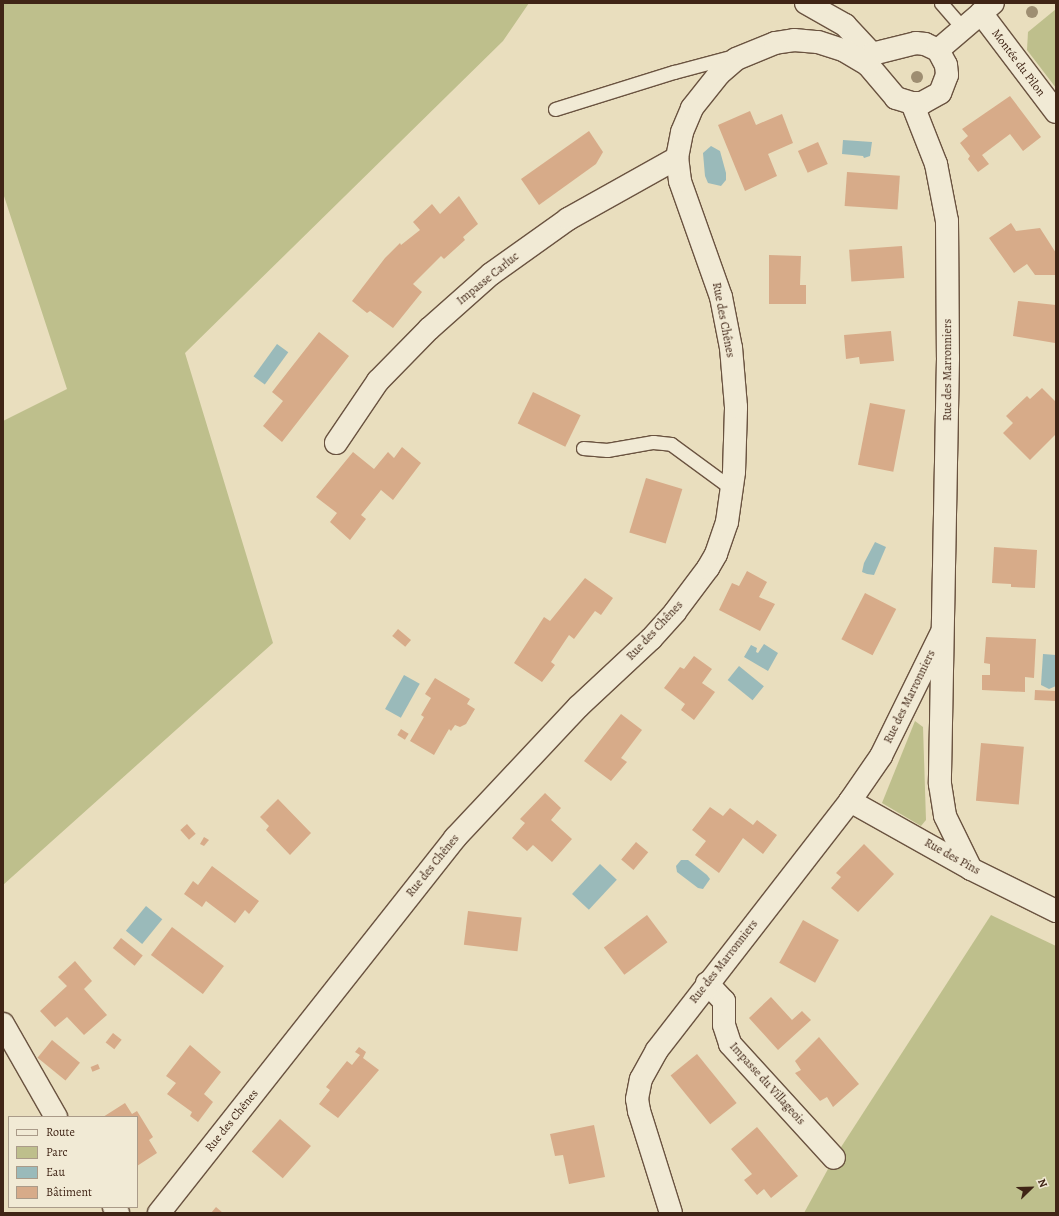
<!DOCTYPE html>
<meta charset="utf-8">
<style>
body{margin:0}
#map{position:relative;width:1059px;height:1216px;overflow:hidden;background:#e9debe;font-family:Alegreya,serif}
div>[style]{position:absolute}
.green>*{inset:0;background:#bebf8c}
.water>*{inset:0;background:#9ababa;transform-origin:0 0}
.building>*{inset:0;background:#d7ab89;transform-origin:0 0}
.roads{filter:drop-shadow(1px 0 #6a5340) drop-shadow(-1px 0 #6a5340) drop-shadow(0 1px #6a5340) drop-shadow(0 -1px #6a5340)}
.service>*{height:13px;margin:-6.5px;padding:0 6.5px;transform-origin:6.5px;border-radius:6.5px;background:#f1ead5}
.minor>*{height:22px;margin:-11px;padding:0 11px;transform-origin:11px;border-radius:11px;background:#f1ead5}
.trees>*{width:12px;height:12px;margin:-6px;border-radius:50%;background:#9e8e72}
span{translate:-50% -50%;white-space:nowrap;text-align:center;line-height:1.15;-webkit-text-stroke:3px #f1ead5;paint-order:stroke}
.street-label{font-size:12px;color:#402516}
.frame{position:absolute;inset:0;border:4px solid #402516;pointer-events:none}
.legend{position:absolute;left:8px;top:1116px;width:130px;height:92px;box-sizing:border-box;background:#f1ead5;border:1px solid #aa9b89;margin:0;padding:5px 7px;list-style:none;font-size:12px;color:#402516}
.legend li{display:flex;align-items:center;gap:8px;height:20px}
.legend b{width:20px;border:1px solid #aa9b89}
.north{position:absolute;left:1011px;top:1168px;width:40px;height:40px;-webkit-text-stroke:3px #f1ead5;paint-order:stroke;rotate:67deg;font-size:11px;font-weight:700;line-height:16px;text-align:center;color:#402516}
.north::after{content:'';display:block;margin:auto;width:14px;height:18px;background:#402516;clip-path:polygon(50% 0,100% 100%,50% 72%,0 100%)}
</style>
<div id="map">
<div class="green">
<i style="clip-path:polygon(3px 3px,529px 3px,503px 41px,185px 353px,273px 643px,3px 885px,3px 421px,67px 389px,3px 193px)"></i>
<i style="clip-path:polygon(1056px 9px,1056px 88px,1027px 50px,1028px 32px)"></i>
<i style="clip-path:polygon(915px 721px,923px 727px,926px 820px,921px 826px,882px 803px)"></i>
<i style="clip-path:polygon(991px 915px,1056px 946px,1056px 1213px,804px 1213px,834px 1158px)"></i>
</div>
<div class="water">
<i style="clip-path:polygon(843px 140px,872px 142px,870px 156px,864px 158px,863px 156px,842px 154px)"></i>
<i style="clip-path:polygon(711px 146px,720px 151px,726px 173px,726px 180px,721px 186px,708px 183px,705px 176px,703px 153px)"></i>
<i style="left:277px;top:344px;width:14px;height:40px;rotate:36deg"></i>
<i style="clip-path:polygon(875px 542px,886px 547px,874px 575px,867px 574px,862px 572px,864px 563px)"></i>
<i style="clip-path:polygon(764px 644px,778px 653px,768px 671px,744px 657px,751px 645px,757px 648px,756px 652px,758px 653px)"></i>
<i style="clip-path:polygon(1043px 654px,1056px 655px,1056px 686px,1049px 689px,1041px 685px)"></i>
<i style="left:739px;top:666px;width:32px;height:18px;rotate:39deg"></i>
<i style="left:404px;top:675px;width:18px;height:39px;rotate:29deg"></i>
<i style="clip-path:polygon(681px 860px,688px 860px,707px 875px,710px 879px,703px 889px,698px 888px,677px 872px,676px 866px)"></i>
<i style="left:600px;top:864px;width:23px;height:41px;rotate:43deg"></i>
<i style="left:146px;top:906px;width:21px;height:32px;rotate:39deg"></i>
</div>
<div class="building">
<i style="clip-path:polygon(1010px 96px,1041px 137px,1023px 151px,1010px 134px,982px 155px,989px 164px,978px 172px,968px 159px,970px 156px,960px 143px,968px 136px,962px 129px)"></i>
<i style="clip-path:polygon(750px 111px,756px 125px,782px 114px,793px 143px,768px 154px,777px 176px,745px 191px,718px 125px)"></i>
<i style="clip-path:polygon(589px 131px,603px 152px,596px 164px,539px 205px,521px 179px)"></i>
<i style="left:818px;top:142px;width:24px;height:22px;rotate:66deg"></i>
<i style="left:847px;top:172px;width:53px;height:34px;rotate:4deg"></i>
<i style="clip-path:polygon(459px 196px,478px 224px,463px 237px,465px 240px,444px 259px,441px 256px,413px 284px,422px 292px,393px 328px,370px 311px,367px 313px,352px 301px,385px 258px,400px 243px,401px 245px,420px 230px,413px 222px,432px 204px,440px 214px)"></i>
<i style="clip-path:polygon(1011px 223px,1016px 231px,1040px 228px,1056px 253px,1056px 275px,1035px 275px,1027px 264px,1014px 273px,989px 238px)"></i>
<i style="left:902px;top:246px;width:32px;height:53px;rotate:86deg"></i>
<i style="clip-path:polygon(769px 255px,801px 256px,800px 285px,806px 285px,806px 304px,769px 304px)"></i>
<i style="clip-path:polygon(1018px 301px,1056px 305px,1055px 343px,1013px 336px)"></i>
<i style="clip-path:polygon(891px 331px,894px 361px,860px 364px,859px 357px,846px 359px,844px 335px)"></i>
<i style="clip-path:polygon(319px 332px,349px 356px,282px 442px,263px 426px,283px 401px,272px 392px)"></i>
<i style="clip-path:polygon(1042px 388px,1056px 402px,1056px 434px,1030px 460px,1003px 433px,1013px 423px,1006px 416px,1027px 396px,1030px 399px)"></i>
<i style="left:533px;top:392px;width:53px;height:35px;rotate:26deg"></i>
<i style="left:870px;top:403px;width:36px;height:63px;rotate:11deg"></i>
<i style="clip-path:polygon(402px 447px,421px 463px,393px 500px,381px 490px,361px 515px,366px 519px,350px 540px,330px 522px,337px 513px,316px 497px,353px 452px,374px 469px,388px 452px,394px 458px)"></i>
<i style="left:646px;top:478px;width:38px;height:57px;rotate:17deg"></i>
<i style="clip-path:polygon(994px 547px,1037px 550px,1035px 588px,1011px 587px,1011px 584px,992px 583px)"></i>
<i style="clip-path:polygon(747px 571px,767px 582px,759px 597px,775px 604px,760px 631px,719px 610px,732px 583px,739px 586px)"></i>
<i style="clip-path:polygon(585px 578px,613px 598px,601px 615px,595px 611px,574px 639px,569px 635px,551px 662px,555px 665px,542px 682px,514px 663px,544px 617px,550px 621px)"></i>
<i style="left:865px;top:593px;width:35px;height:52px;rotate:27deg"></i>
<i style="left:398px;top:629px;width:17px;height:9px;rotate:40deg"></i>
<i style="clip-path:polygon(986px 637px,1036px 639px,1034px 678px,1025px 677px,1025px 692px,982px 690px,982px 675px,990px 675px,990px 664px,984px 663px)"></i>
<i style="clip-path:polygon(694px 656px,712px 669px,702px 683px,715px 692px,694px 720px,681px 710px,685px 704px,664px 688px,680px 667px,684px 669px)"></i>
<i style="clip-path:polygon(435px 678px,470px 699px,467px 704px,475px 709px,466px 724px,460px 727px,455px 725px,451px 731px,449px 729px,434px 755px,410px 741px,424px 717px,421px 715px,431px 698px,425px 694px)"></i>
<i style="left:1035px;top:690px;width:21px;height:10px;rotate:3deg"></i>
<i style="clip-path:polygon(621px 714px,642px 730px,621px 758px,627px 762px,611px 781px,584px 761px)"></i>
<i style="left:401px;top:729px;width:9px;height:7px;rotate:32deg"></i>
<i style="left:981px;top:743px;width:43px;height:58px;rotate:5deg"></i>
<i style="clip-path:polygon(545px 793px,561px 808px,551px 820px,572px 839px,552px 862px,533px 845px,527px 851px,512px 838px,525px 823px,520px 819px)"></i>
<i style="clip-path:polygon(278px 799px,311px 833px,290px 855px,266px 830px,269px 826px,260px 817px)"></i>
<i style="clip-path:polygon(710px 807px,723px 816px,730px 808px,753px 825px,757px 820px,777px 835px,763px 854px,743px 838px,719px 873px,695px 855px,706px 841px,692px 830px)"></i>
<i style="left:187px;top:824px;width:13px;height:9px;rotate:48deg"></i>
<i style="clip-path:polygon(204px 837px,209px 840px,204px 846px,200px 844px)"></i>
<i style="left:636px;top:842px;width:16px;height:23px;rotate:40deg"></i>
<i style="clip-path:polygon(864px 844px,894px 874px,858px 912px,831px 888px,841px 877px,836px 873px)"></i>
<i style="clip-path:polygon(212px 866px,259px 901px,249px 914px,245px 910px,235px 923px,206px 901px,202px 907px,184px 894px,193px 881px,198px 885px)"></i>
<i style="left:468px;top:911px;width:54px;height:34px;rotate:7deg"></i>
<i style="left:647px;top:915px;width:34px;height:54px;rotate:53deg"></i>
<i style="left:803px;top:920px;width:41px;height:49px;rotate:29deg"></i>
<i style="left:172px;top:927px;width:65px;height:35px;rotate:37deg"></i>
<i style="left:121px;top:938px;width:28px;height:13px;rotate:39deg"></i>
<i style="clip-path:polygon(75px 961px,92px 981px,84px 989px,107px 1015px,84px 1035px,67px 1017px,55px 1027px,40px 1011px,67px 986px,58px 977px)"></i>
<i style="clip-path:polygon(771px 997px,792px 1020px,802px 1011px,811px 1020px,778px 1050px,749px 1018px)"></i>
<i style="left:113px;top:1033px;width:11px;height:12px;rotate:38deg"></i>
<i style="clip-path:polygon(819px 1037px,859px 1084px,833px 1107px,827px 1097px,820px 1101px,795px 1073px,801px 1070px,795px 1061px)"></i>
<i style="left:52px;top:1040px;width:36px;height:23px;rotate:39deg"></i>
<i style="clip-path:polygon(190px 1045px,221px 1072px,204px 1094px,213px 1102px,198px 1122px,190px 1116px,192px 1112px,167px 1094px,176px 1083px,166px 1076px)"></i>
<i style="clip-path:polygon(359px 1047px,366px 1052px,363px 1058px,379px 1070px,338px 1118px,319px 1104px,330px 1090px,326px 1087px,347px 1061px,352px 1065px,360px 1055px,355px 1052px)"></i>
<i style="left:697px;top:1054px;width:63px;height:34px;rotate:51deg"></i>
<i style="left:98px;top:1064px;width:5px;height:8px;rotate:68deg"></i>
<i style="clip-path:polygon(125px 1103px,132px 1114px,137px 1111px,153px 1137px,149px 1140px,157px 1153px,137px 1166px,137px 1117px,103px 1117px)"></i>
<i style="left:280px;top:1119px;width:41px;height:43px;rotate:41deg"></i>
<i style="clip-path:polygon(594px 1125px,605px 1177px,569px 1184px,563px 1155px,555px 1156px,550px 1134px)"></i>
<i style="clip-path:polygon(757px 1127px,798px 1176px,771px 1198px,764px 1189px,757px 1195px,744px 1180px,752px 1174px,731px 1149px)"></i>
<i style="clip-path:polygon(216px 1207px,223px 1213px,211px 1213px)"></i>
</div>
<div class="roads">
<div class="service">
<i style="left:941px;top:3px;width:33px;rotate:49deg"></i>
<i style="left:555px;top:109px;width:125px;rotate:-17.3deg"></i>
<i style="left:674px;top:72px;width:62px;rotate:-14.9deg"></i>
<i style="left:583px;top:448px;width:24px;rotate:5deg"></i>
<i style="left:607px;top:450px;width:47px;rotate:-9.9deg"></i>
<i style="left:653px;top:442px;width:18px;rotate:6deg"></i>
<i style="left:671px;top:444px;width:74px;rotate:36.3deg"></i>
</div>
<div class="minor">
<i style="left:806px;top:3px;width:45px;rotate:29.4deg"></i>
<i style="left:845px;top:25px;width:40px;rotate:47deg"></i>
<i style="left:981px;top:13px;width:124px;rotate:52.9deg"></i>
<i style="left:916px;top:43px;width:9px;rotate:6deg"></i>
<i style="left:925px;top:44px;width:14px;rotate:25deg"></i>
<i style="left:938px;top:50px;width:17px;rotate:62deg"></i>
<i style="left:946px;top:65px;width:10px;rotate:84deg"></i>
<i style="left:947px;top:75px;width:19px;rotate:111deg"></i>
<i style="left:940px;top:93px;width:21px;rotate:151deg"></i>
<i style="left:922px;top:103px;width:10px;rotate:180deg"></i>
<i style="left:912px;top:103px;width:17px;rotate:-163deg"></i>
<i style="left:896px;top:98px;width:43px;rotate:-130.3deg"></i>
<i style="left:868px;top:65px;width:12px;rotate:-70deg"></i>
<i style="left:872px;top:54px;width:45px;rotate:-14deg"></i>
<i style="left:938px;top:50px;width:72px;rotate:-40.5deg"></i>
<i style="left:912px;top:103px;width:66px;rotate:68.5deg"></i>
<i style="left:936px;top:164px;width:58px;rotate:79.1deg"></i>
<i style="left:947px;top:221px;width:137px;rotate:89.6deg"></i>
<i style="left:948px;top:358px;width:426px;rotate:91.1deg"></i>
<i style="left:940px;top:784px;width:32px;rotate:81deg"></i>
<i style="left:945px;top:816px;width:59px;rotate:63.9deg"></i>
<i style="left:336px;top:443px;width:75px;rotate:-55.9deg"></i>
<i style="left:378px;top:381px;width:73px;rotate:-45.6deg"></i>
<i style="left:429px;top:329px;width:83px;rotate:-41.6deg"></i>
<i style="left:491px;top:274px;width:95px;rotate:-35.5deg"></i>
<i style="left:568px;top:219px;width:125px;rotate:-29.2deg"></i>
<i style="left:850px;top:801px;width:139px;rotate:29.3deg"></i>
<i style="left:971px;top:869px;width:95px;rotate:26.3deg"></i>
<i style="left:707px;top:983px;width:25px;rotate:47deg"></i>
<i style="left:724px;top:1001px;width:24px;rotate:90deg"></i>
<i style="left:724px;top:1025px;width:20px;rotate:72deg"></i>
<i style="left:730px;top:1044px;width:154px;rotate:47.6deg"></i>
<i style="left:3px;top:1024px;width:107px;rotate:60.3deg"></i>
<i style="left:114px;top:1207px;width:7px;rotate:56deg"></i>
<i style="left:159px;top:1213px;width:478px;rotate:-51.7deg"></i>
<i style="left:455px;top:838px;width:180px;rotate:-46.8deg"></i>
<i style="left:578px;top:707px;width:100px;rotate:-43deg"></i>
<i style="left:651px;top:639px;width:36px;rotate:-48deg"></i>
<i style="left:675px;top:612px;width:55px;rotate:-53.1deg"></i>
<i style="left:708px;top:568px;width:16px;rotate:-60deg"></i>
<i style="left:716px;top:554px;width:34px;rotate:-71deg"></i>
<i style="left:727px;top:522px;width:50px;rotate:-82deg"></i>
<i style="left:734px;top:472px;width:65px;rotate:-88.2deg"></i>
<i style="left:736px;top:407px;width:59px;rotate:-94.8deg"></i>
<i style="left:731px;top:348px;width:52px;rotate:-101.1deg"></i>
<i style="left:721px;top:297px;width:123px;rotate:-109.5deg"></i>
<i style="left:680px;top:181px;width:23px;rotate:-97deg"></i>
<i style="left:677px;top:158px;width:26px;rotate:-79deg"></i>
<i style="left:682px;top:132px;width:26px;rotate:-67deg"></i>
<i style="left:692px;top:108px;width:43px;rotate:-51.5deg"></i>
<i style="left:719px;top:74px;width:23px;rotate:-41deg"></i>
<i style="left:736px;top:59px;width:42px;rotate:-22.3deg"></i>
<i style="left:775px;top:43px;width:19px;rotate:-9deg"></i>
<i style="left:794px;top:40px;width:24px;rotate:5deg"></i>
<i style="left:818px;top:42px;width:28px;rotate:18deg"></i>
<i style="left:845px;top:51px;width:27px;rotate:31deg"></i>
<i style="left:671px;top:1213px;width:107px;rotate:-107.4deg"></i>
<i style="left:639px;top:1111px;width:12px;rotate:-99deg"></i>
<i style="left:637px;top:1099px;width:20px;rotate:-79deg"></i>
<i style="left:641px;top:1079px;width:33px;rotate:-61deg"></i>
<i style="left:657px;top:1050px;width:315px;rotate:-52.2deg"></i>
<i style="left:850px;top:801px;width:55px;rotate:-55.4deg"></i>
<i style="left:881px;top:756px;width:138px;rotate:-63.8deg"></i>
</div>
</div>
<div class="trees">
<i style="left:1032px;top:12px"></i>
<i style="left:917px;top:77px"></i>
</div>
<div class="street-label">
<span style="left:1018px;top:63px;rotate:53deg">Montée du Pilon</span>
<span style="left:488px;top:279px;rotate:-39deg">Impasse Carluc</span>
<span style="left:723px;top:320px;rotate:79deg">Rue des Chênes</span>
<span style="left:948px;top:370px;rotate:-90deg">Rue des Marronniers</span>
<span style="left:655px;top:631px;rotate:-47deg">Rue des Chênes</span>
<span style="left:910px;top:697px;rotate:-64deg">Rue des Marronniers</span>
<span style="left:952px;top:857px;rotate:29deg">Rue des Pins</span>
<span style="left:433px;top:866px;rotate:-51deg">Rue des Chênes</span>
<span style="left:724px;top:962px;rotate:-52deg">Rue des Marronniers</span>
<span style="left:767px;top:1084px;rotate:48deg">Impasse du Villageois</span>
<span style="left:232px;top:1121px;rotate:-51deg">Rue des Chênes</span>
</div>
<div class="frame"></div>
<ul class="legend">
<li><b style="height:5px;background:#f1ead5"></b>Route</li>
<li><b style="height:11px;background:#bebf8c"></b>Parc</li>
<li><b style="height:11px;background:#9ababa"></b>Eau</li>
<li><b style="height:11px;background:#d7ab89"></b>Bâtiment</li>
</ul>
<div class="north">N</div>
</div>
